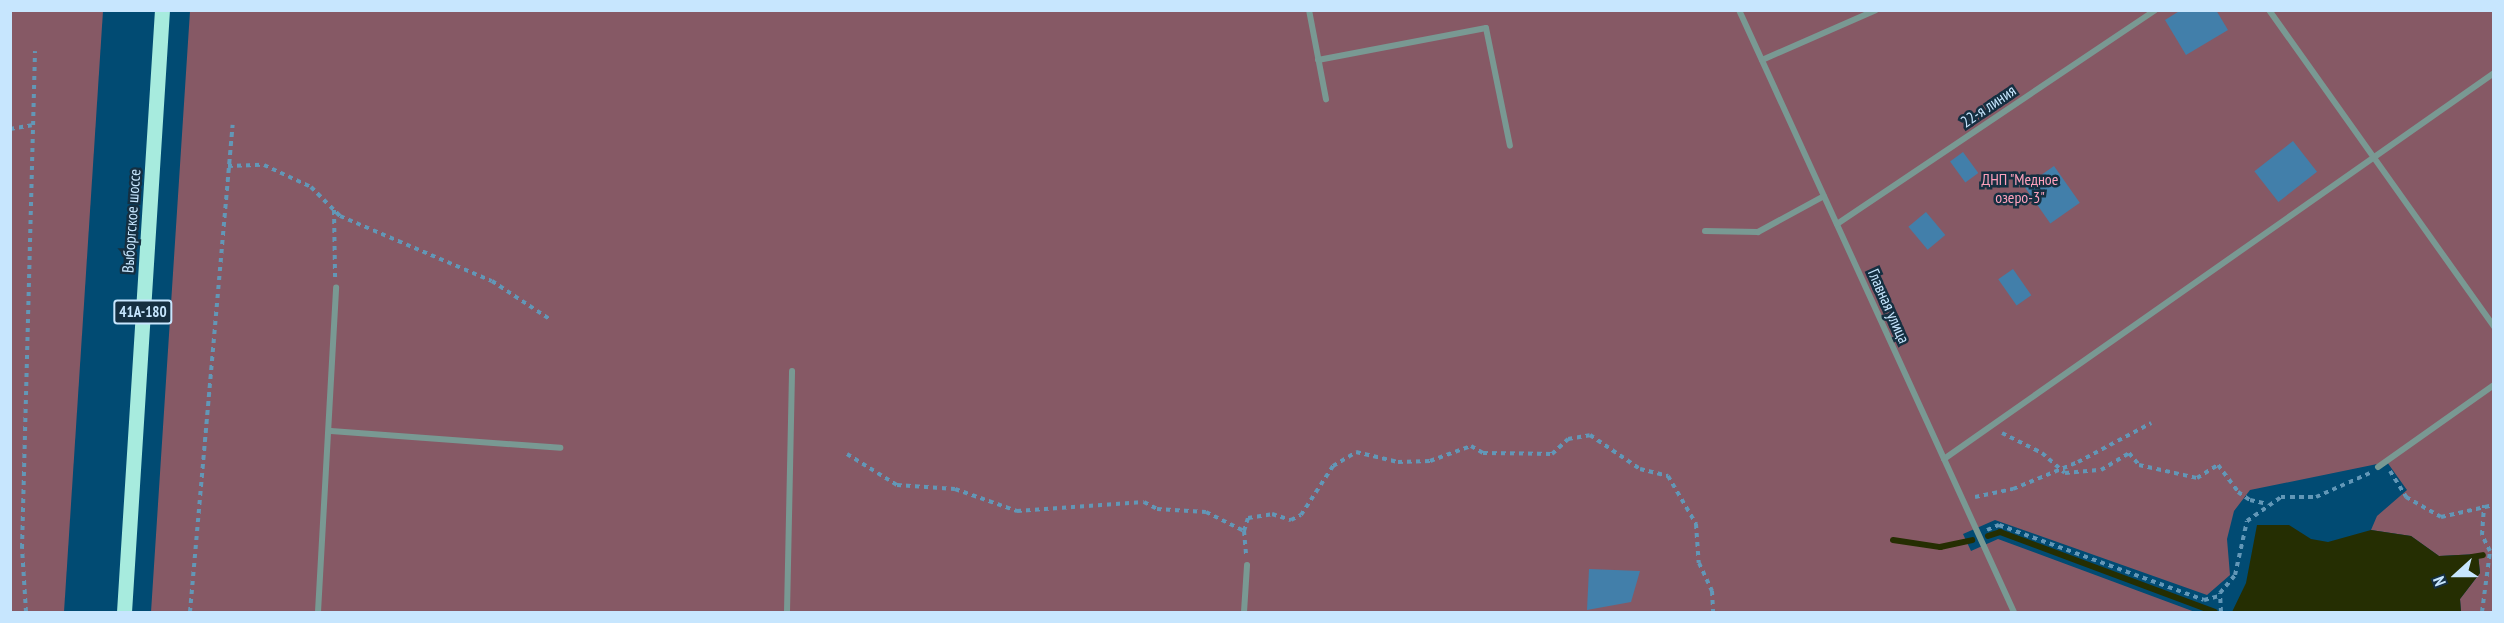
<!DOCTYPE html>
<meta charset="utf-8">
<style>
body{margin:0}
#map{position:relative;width:2504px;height:623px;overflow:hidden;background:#014b73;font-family:"PT Sans Narrow",sans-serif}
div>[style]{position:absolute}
.green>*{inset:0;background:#865965}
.water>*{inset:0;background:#252e02}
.stream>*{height:6px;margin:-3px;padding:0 3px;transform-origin:3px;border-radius:3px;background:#252e02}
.building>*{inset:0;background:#427faa;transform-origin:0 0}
.path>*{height:4px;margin-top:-2px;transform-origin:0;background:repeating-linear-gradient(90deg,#6297b7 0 4.5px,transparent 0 9px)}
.street>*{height:6px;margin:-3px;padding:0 3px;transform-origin:3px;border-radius:3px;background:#799993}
.primary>*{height:15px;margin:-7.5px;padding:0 7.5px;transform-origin:7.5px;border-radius:7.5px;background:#a7ebde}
span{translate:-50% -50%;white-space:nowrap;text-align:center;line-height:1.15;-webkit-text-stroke:5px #152f41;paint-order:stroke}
.shield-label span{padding:2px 4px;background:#152f41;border:2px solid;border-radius:4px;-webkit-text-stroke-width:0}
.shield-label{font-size:15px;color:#c7e6fe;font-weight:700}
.street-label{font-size:16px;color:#c7e6fe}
.park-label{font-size:16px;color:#fea2bc}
.frame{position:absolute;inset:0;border:12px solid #c7e6fe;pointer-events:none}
.north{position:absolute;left:2426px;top:545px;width:60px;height:60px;-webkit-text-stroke:4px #152f41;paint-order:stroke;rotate:249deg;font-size:16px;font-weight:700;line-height:24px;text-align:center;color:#c7e6fe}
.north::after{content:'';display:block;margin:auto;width:21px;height:27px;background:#c7e6fe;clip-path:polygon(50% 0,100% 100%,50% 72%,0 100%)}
</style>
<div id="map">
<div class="green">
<i style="clip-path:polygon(10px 11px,103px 11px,64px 612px,11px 612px)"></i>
<i style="clip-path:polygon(190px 11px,2493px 11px,2493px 612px,2461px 612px,2460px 599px,2480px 573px,2478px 554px,2439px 556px,2411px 536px,2371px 530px,2377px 516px,2407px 490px,2387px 462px,2250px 490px,2234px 511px,2227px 539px,2230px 575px,2207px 595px,1995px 520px,1963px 534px,1971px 551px,1998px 539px,2195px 612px,151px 612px)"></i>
</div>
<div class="water">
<i style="clip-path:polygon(2257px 525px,2289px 525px,2311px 539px,2328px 542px,2371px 530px,2411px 536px,2439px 556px,2478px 554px,2480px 573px,2460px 599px,2461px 612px,2232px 612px,2246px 583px)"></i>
</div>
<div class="stream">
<i style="left:1988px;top:536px;width:13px;rotate:-18deg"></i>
<i style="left:2000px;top:532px;width:229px;rotate:20.4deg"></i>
<i style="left:1893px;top:540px;width:48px;rotate:8.5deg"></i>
<i style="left:1940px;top:547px;width:33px;rotate:-12deg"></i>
<i style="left:2472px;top:557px;width:11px;rotate:-10deg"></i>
</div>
<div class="building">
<i style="clip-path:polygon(2181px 10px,2216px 10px,2228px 30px,2186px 55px,2165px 20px)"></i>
<i style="left:2293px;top:141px;width:39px;height:49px;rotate:52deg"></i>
<i style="left:1963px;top:152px;width:26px;height:16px;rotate:54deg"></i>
<i style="left:2054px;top:166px;width:45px;height:36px;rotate:55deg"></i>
<i style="left:1926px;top:212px;width:30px;height:23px;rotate:50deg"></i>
<i style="left:2013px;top:269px;width:32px;height:18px;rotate:55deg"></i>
<i style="clip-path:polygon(1589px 569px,1640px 571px,1631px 602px,1587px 610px)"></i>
</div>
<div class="path">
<i style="left:10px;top:129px;width:22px;rotate:-10deg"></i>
<i style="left:228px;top:166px;width:36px;rotate:-2deg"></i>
<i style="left:264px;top:165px;width:52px;rotate:25.1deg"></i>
<i style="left:311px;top:187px;width:41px;rotate:45deg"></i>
<i style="left:340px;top:216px;width:165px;rotate:23.2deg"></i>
<i style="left:492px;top:281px;width:71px;rotate:33.5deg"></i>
<i style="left:334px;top:210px;width:67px;rotate:89.1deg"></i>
<i style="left:2002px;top:433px;width:45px;rotate:26.6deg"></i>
<i style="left:2042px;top:453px;width:30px;rotate:41deg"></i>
<i style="left:2065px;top:473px;width:36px;rotate:-5deg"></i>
<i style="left:2101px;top:470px;width:33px;rotate:-31deg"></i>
<i style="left:2129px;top:453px;width:16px;rotate:50deg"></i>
<i style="left:2139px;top:465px;width:59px;rotate:12.6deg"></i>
<i style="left:2197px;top:478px;width:25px;rotate:-32deg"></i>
<i style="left:2218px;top:465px;width:34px;rotate:53deg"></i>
<i style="left:2238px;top:492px;width:14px;rotate:34deg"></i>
<i style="left:2250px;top:500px;width:18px;rotate:13deg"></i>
<i style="left:847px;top:454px;width:59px;rotate:31.8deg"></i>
<i style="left:897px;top:485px;width:58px;rotate:3.9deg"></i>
<i style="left:955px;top:489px;width:66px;rotate:19.5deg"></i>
<i style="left:1017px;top:511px;width:127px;rotate:-4.1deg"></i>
<i style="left:1144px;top:502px;width:15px;rotate:28deg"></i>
<i style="left:1157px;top:509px;width:49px;rotate:3.5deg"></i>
<i style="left:1206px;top:512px;width:42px;rotate:26.6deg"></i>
<i style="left:1244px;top:531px;width:24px;rotate:85deg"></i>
<i style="left:2390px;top:471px;width:31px;rotate:58deg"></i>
<i style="left:2406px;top:497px;width:40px;rotate:29.7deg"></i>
<i style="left:2441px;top:517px;width:54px;rotate:-12.8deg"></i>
<i style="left:1975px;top:497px;width:39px;rotate:-12deg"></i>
<i style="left:2013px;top:489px;width:70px;rotate:-22.6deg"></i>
<i style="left:2078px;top:462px;width:83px;rotate:-28.1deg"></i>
<i style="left:1987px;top:530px;width:13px;rotate:-23deg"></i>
<i style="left:1999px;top:525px;width:218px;rotate:20.1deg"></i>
<i style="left:2204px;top:600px;width:16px;rotate:-15deg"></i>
<i style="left:1244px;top:531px;width:14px;rotate:-73deg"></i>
<i style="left:1248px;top:518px;width:24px;rotate:-9deg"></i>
<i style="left:1272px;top:514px;width:20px;rotate:18deg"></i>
<i style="left:1291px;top:520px;width:11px;rotate:-27deg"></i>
<i style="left:1301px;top:515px;width:59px;rotate:-56.9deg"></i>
<i style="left:1333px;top:466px;width:27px;rotate:-31deg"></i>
<i style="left:1356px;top:452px;width:43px;rotate:13.4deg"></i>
<i style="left:1398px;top:462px;width:32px;rotate:-2deg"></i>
<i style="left:1430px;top:461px;width:44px;rotate:-20.1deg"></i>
<i style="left:1471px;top:446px;width:14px;rotate:30deg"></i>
<i style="left:1483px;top:453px;width:69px;rotate:0.8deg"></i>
<i style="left:1552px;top:454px;width:22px;rotate:-43deg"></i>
<i style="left:1568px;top:439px;width:22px;rotate:-10deg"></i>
<i style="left:1590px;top:435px;width:60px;rotate:34.2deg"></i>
<i style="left:1640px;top:469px;width:29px;rotate:14deg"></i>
<i style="left:1668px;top:476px;width:56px;rotate:59.7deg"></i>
<i style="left:1696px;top:524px;width:39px;rotate:86deg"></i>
<i style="left:1699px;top:563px;width:31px;rotate:65deg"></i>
<i style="left:1712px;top:591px;width:21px;rotate:87deg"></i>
<i style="left:26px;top:612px;width:64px;rotate:-93.6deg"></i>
<i style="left:22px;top:548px;width:497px;rotate:-88.5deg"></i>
<i style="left:190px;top:612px;width:489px;rotate:-85deg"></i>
<i style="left:2221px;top:612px;width:19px;rotate:-93deg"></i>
<i style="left:2220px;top:593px;width:23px;rotate:-50deg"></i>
<i style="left:2235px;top:575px;width:55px;rotate:-77.5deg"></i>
<i style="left:2247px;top:521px;width:42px;rotate:-35.2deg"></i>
<i style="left:2281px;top:497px;width:35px"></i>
<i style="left:2316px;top:497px;width:59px;rotate:-24deg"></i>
<i style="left:2482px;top:612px;width:62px;rotate:-82.5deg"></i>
<i style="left:2490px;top:551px;width:18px;rotate:-117deg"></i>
<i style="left:2482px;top:535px;width:30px;rotate:-86deg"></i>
</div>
<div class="street">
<i style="left:1309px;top:10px;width:91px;rotate:79.2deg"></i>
<i style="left:1739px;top:10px;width:662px;rotate:65.45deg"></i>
<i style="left:2269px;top:10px;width:389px;rotate:54.6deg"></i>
<i style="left:1318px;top:60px;width:171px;rotate:-10.8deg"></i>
<i style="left:1486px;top:28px;width:120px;rotate:78.5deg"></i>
<i style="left:1762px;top:60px;width:124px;rotate:-23.7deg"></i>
<i style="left:1837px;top:224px;width:383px;rotate:-33.9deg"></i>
<i style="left:1705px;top:231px;width:53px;rotate:1.1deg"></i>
<i style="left:1758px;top:232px;width:75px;rotate:-28.6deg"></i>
<i style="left:331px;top:431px;width:230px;rotate:4.2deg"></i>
<i style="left:1944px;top:459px;width:672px;rotate:-35.06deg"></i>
<i style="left:2378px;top:467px;width:142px;rotate:-35.3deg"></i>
<i style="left:318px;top:612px;width:325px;rotate:-86.8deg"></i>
<i style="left:787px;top:612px;width:241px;rotate:-88.8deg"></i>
<i style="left:1244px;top:612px;width:47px;rotate:-86.3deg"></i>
</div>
<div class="primary">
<i style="left:124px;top:612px;width:603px;rotate:-86.39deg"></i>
</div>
<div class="shield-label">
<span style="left:143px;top:312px">41А-180</span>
</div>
<div class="street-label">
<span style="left:1988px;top:106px;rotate:-34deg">22-я линия</span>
<span style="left:131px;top:221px;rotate:-86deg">Выборгское шоссе</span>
<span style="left:1889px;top:306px;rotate:66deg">Главная улица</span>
</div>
<div class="park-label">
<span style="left:2020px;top:188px">ДНП "Медное<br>озеро-3"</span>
</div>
<div class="frame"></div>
<div class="north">N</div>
</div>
